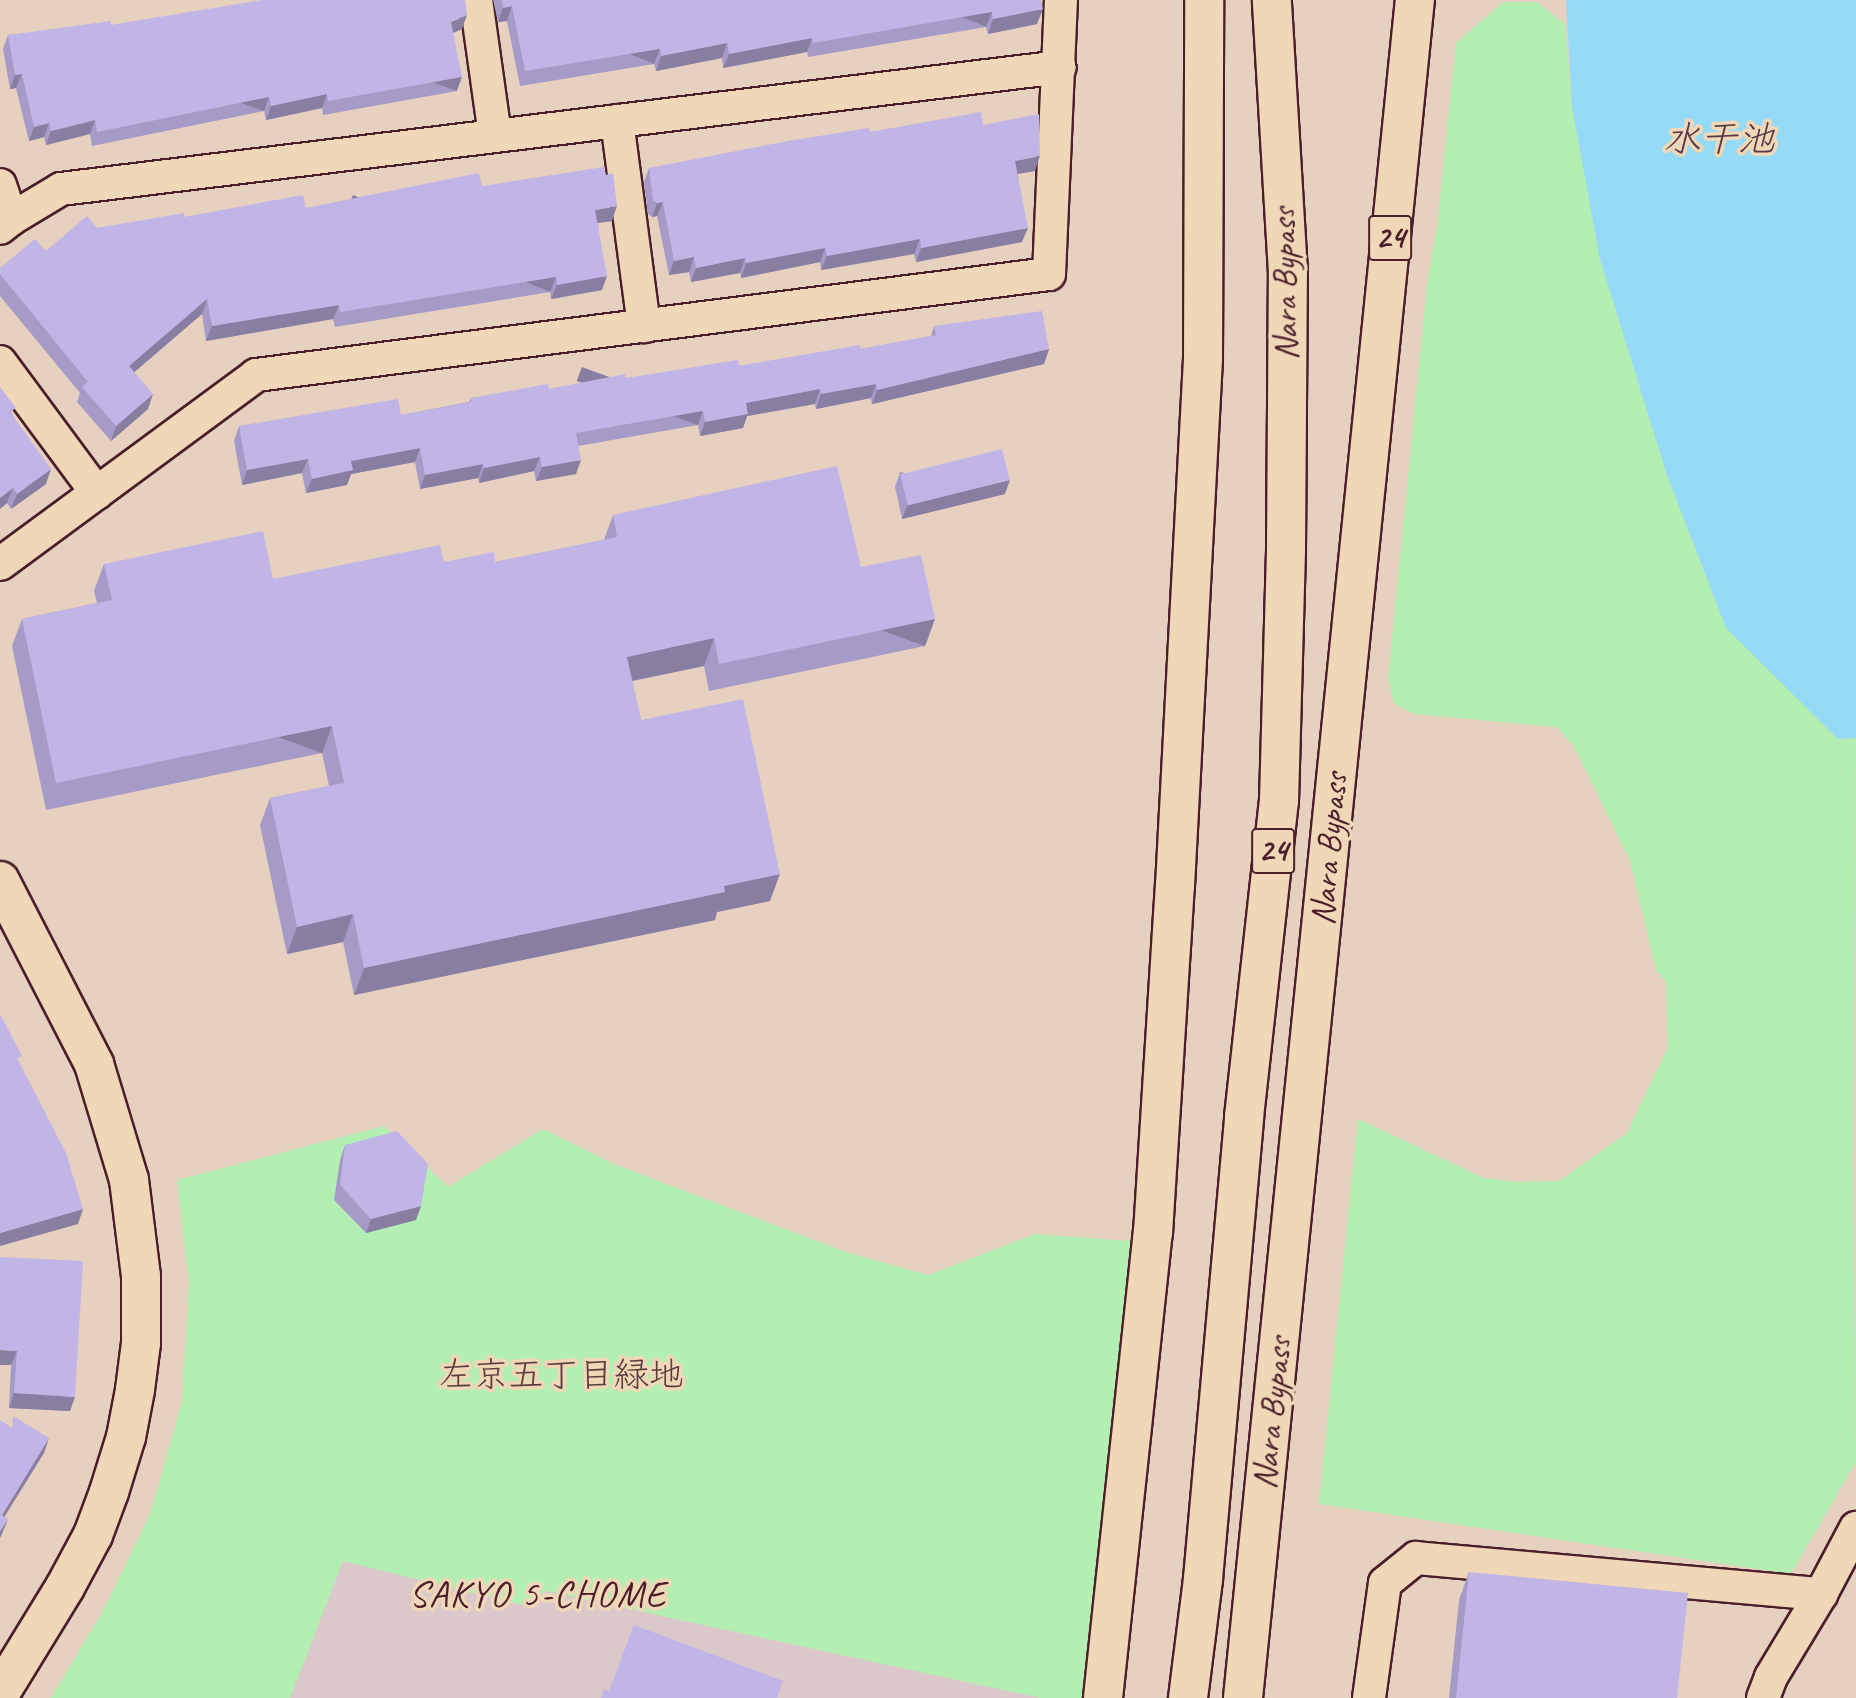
<!DOCTYPE html>
<meta charset="utf-8">
<style>
body{margin:0}
#map{position:relative;width:1856px;height:1698px;overflow:hidden;background:#e6d0c0;font-family:Caveat,"Klee One",sans-serif}
div>[style]{position:absolute}
.built>*{inset:0;background:#dbc8cb}
.green>*{inset:0;background:#b3eeb3}
.water>*{inset:0;background:#95daf7}
.roads{filter:drop-shadow(2px 0 #4a1f2b) drop-shadow(-2px 0 #4a1f2b) drop-shadow(0 2px #4a1f2b) drop-shadow(0 -2px #4a1f2b)}
.minor>*{height:32px;margin:-16px;padding:0 16px;transform-origin:16px;border-radius:16px;background:#efd7b7}
.tertiary>*{height:38px;margin:-19px;padding:0 19px;transform-origin:19px;border-radius:19px;background:#efd7b7}
.trunk>*{height:38px;margin:-19px;padding:0 19px;transform-origin:19px;border-radius:19px;background:#efd7b7}
.wall>*{inset:0;background:#a69bc6}
.shaded-wall>*{inset:0;background:#877ea1;transform-origin:0 0}
.building>*{inset:0;background:#c1b4e6;transform-origin:0 0}
span{translate:-50% -50%;white-space:nowrap;text-align:center;line-height:1.15;-webkit-text-stroke:7px #efd7b7;paint-order:stroke}
.shield-label span{padding:2px 5px;background:#efd7b7;border:2px solid;border-radius:5px;-webkit-text-stroke-width:0}
.shield-label{font-size:33px;color:#4a1f2b;font-weight:700}
.street-label{font-size:35px;color:#4a1f2b}
.park-label{font-size:35px;color:#5a3e3f}
.water-label{font-size:37px;color:#553b4a;font-style:italic}
.neighbourhood-label{font-size:37px;color:#4a1f2b;letter-spacing:2px}
</style>
<div id="map">
<div class="built">
<i style="clip-path:polygon(343px 1560px,525px 1606px,546px 1591px,1041px 1698px,290px 1698px)"></i>
</div>
<div class="green">
<i style="clip-path:polygon(1503px 2px,1537px 2px,1565px 24px,1572px 106px,1600px 259px,1667px 475px,1726px 628px,1838px 739px,1856px 738px,1853px 1163px,1856px 1462px,1791px 1574px,1319px 1504px,1358px 1119px,1484px 1178px,1517px 1182px,1559px 1181px,1627px 1133px,1668px 1047px,1666px 982px,1656px 971px,1630px 861px,1574px 746px,1556px 727px,1414px 714px,1394px 704px,1388px 679px,1427px 285px,1437px 227px,1456px 43px)"></i>
<i style="clip-path:polygon(384px 1126px,448px 1187px,543px 1129px,614px 1164px,846px 1252px,928px 1275px,1035px 1234px,1131px 1241px,1085px 1698px,1041px 1698px,546px 1591px,526px 1606px,343px 1561px,290px 1698px,51px 1698px,103px 1611px,151px 1512px,182px 1401px,189px 1284px,177px 1180px)"></i>
</div>
<div class="water">
<i style="clip-path:polygon(1566px 0,1856px 0,1856px 738px,1838px 739px,1726px 628px,1667px 475px,1600px 259px,1572px 106px)"></i>
</div>
<div class="roads">
<div class="minor">
<i style="left:476px;top:0;width:137px;rotate:82deg"></i>
<i style="left:617px;top:121px;width:207px;rotate:82.5deg"></i>
<i style="left:0;top:185px;width:36px;rotate:72deg"></i>
<i style="left:11px;top:219px;width:14px;rotate:141deg"></i>
<i style="left:11px;top:219px;width:58px;rotate:-31deg"></i>
<i style="left:61px;top:189px;width:1006px;rotate:-6.96deg"></i>
<i style="left:0;top:362px;width:163px;rotate:53.5deg"></i>
<i style="left:0;top:564px;width:318px;rotate:-36.4deg"></i>
<i style="left:256px;top:375px;width:799px;rotate:-7.26deg"></i>
<i style="left:1049px;top:274px;width:274px;rotate:-87.5deg"></i>
<i style="left:1369px;top:1698px;width:116px;rotate:-82.1deg"></i>
<i style="left:1385px;top:1583px;width:40px;rotate:-39deg"></i>
<i style="left:1416px;top:1558px;width:407px;rotate:5.1deg"></i>
<i style="left:1763px;top:1698px;width:22px;rotate:-69deg"></i>
<i style="left:1771px;top:1677px;width:97px;rotate:-58.9deg"></i>
<i style="left:1821px;top:1594px;width:75px;rotate:-62.1deg"></i>
</div>
<div class="tertiary">
<i style="left:0;top:881px;width:206px;rotate:62.8deg"></i>
<i style="left:94px;top:1064px;width:121px;rotate:73.2deg"></i>
<i style="left:129px;top:1180px;width:97px;rotate:82.9deg"></i>
<i style="left:141px;top:1276px;width:67px;rotate:90deg"></i>
<i style="left:141px;top:1343px;width:47px;rotate:97.3deg"></i>
<i style="left:135px;top:1390px;width:48px;rotate:100.8deg"></i>
<i style="left:126px;top:1437px;width:58px;rotate:107.2deg"></i>
<i style="left:109px;top:1492px;width:46px;rotate:110.4deg"></i>
<i style="left:93px;top:1535px;width:59px;rotate:118.3deg"></i>
<i style="left:65px;top:1587px;width:124px;rotate:121.5deg"></i>
<i style="left:1103px;top:1698px;width:468px;rotate:-83.9deg"></i>
<i style="left:1153px;top:1233px;width:348px;rotate:-86.4deg"></i>
<i style="left:1175px;top:886px;width:529px;rotate:-86.96deg"></i>
<i style="left:1203px;top:358px;width:358px;rotate:-89.8deg"></i>
</div>
<div class="trunk">
<i style="left:1188px;top:1698px;width:120px;rotate:-82.8deg"></i>
<i style="left:1203px;top:1579px;width:464px;rotate:-84.9deg"></i>
<i style="left:1244px;top:1117px;width:318px;rotate:-83.7deg"></i>
<i style="left:1279px;top:801px;width:253px;rotate:-88.4deg"></i>
<i style="left:1286px;top:548px;width:275px;rotate:-89.6deg"></i>
<i style="left:1288px;top:273px;width:273px;rotate:-93.4deg"></i>
<i style="left:1243px;top:1698px;width:1707px;rotate:-84.22deg"></i>
</div>
</div>
<div class="wall">
<i style="clip-path:polygon(493px 0,1041px 0,1037px 24px,988px 34px,986px 27px,808px 57px,807px 52px,723px 68px,722px 58px,656px 71px,654px 64px,520px 86px,507px 21px,498px 22px)"></i>
<i style="clip-path:polygon(111px 25px,462px 29px,453px 33px,457px 91px,323px 115px,322px 108px,266px 120px,264px 111px,92px 146px,90px 134px,46px 145px,44px 137px,29px 141px,16px 88px,10px 89px,3px 49px,8px 35px)"></i>
<i style="clip-path:polygon(983px 125px,1035px 171px,1018px 174px,1022px 242px,916px 262px,914px 254px,821px 270px,820px 262px,741px 278px,740px 273px,691px 282px,689px 272px,669px 275px,657px 216px,652px 217px,648px 214px,644px 182px,649px 168px,870px 132px)"></i>
<i style="clip-path:polygon(482px 186px,612px 221px,598px 223px,602px 290px,551px 299px,550px 292px,335px 327px,333px 319px,206px 341px,202px 314px,134px 372px,148px 409px,111px 441px,77px 402px,80px 393px,0 296px,0 268px,46px 251px,97px 228px,184px 217px,306px 208px)"></i>
<i style="clip-path:polygon(934px 326px,1049px 349px,1044px 364px,872px 404px,871px 398px,816px 409px,815px 404px,747px 416px,743px 428px,700px 436px,698px 425px,578px 446px,576px 474px,536px 481px,534px 471px,479px 483px,478px 478px,420px 489px,415px 462px,351px 474px,347px 485px,306px 493px,302px 473px,242px 485px,234px 441px,239px 426px,401px 415px,469px 402px,471px 398px,549px 389px,626px 378px,739px 366px,861px 349px,931px 336px)"></i>
<i style="clip-path:polygon(0 387px,13px 416px,46px 484px,11px 509px,7px 503px,0 509px)"></i>
<i style="clip-path:polygon(900px 472px,1005px 494px,902px 519px,895px 487px)"></i>
<i style="clip-path:polygon(613px 515px,861px 567px,925px 646px,709px 691px,704px 666px,632px 681px,641px 720px,770px 901px,717px 912px,715px 920px,354px 995px,343px 942px,287px 954px,260px 825px,270px 798px,329px 786px,322px 753px,46px 810px,12px 646px,22px 619px,97px 603px,94px 591px,104px 564px,273px 579px,444px 562px,495px 562px,604px 540px)"></i>
<i style="clip-path:polygon(345px 1145px,416px 1220px,366px 1233px,334px 1200px,340px 1160px)"></i>
<i style="clip-path:polygon(0 1257px,70px 1411px,9px 1408px,11px 1365px)"></i>
<i style="clip-path:polygon(1469px 1572px,1677px 1698px,1449px 1698px,1459px 1600px)"></i>
</div>
<div class="shaded-wall">
<i style="clip-path:polygon(512px 6px,507px 21px,498px 22px,503px 8px)"></i>
<i style="clip-path:polygon(1043px 9px,1037px 24px,988px 34px,993px 19px)"></i>
<i style="left:992px;top:12px;width:16px;height:182px;rotate:112deg"></i>
<i style="clip-path:polygon(467px 15px,462px 29px,446px 36px,451px 22px)"></i>
<i style="clip-path:polygon(812px 38px,807px 52px,723px 68px,729px 54px)"></i>
<i style="clip-path:polygon(727px 43px,722px 58px,656px 71px,661px 56px)"></i>
<i style="left:660px;top:49px;width:16px;height:137px;rotate:112deg"></i>
<i style="clip-path:polygon(22px 74px,16px 88px,10px 89px,15px 75px)"></i>
<i style="left:462px;top:77px;width:15px;height:136px;rotate:110deg"></i>
<i style="clip-path:polygon(327px 94px,322px 108px,266px 120px,271px 106px)"></i>
<i style="left:269px;top:97px;width:15px;height:176px;rotate:110deg"></i>
<i style="clip-path:polygon(95px 120px,90px 134px,46px 145px,51px 131px)"></i>
<i style="clip-path:polygon(49px 123px,44px 137px,29px 141px,34px 127px)"></i>
<i style="clip-path:polygon(1040px 156px,1035px 171px,1010px 175px,1015px 161px)"></i>
<i style="clip-path:polygon(663px 202px,657px 216px,652px 217px,657px 203px)"></i>
<i style="clip-path:polygon(617px 206px,612px 221px,590px 224px,595px 210px)"></i>
<i style="clip-path:polygon(1028px 228px,1022px 242px,916px 262px,921px 248px)"></i>
<i style="clip-path:polygon(920px 239px,914px 254px,821px 270px,827px 256px)"></i>
<i style="clip-path:polygon(825px 248px,820px 262px,741px 278px,746px 263px)"></i>
<i style="clip-path:polygon(694px 257px,689px 272px,669px 275px,674px 261px)"></i>
<i style="clip-path:polygon(745px 258px,740px 273px,691px 282px,696px 268px)"></i>
<i style="clip-path:polygon(607px 276px,602px 290px,551px 299px,557px 285px)"></i>
<i style="left:556px;top:277px;width:16px;height:219px;rotate:112deg"></i>
<i style="clip-path:polygon(207px 299px,202px 314px,124px 381px,129px 366px)"></i>
<i style="clip-path:polygon(339px 305px,333px 319px,206px 341px,212px 326px)"></i>
<i style="clip-path:polygon(1049px 349px,1044px 364px,872px 404px,877px 390px)"></i>
<i style="clip-path:polygon(876px 384px,871px 398px,816px 409px,821px 394px)"></i>
<i style="clip-path:polygon(820px 389px,815px 404px,747px 416px,743px 428px,700px 436px,705px 422px,746px 403px)"></i>
<i style="clip-path:polygon(153px 394px,148px 409px,111px 441px,116px 426px)"></i>
<i style="left:703px;top:411px;width:15px;height:129px;rotate:110deg"></i>
<i style="clip-path:polygon(420px 448px,415px 462px,351px 474px,347px 485px,306px 493px,312px 479px,351px 461px)"></i>
<i style="clip-path:polygon(540px 457px,534px 471px,479px 483px,484px 468px)"></i>
<i style="clip-path:polygon(308px 459px,302px 473px,242px 485px,247px 470px)"></i>
<i style="clip-path:polygon(581px 460px,576px 474px,536px 481px,542px 467px)"></i>
<i style="clip-path:polygon(483px 464px,478px 478px,420px 489px,425px 475px)"></i>
<i style="clip-path:polygon(51px 469px,46px 484px,11px 509px,17px 494px)"></i>
<i style="clip-path:polygon(1010px 480px,1005px 494px,902px 519px,908px 504px)"></i>
<i style="clip-path:polygon(13px 488px,7px 503px,0 509px,0 498px)"></i>
<i style="left:935px;top:619px;width:29px;height:221px;rotate:110deg"></i>
<i style="clip-path:polygon(714px 638px,704px 666px,617px 684px,627px 657px)"></i>
<i style="left:332px;top:726px;width:29px;height:282px;rotate:110deg"></i>
<i style="clip-path:polygon(780px 874px,770px 901px,717px 912px,715px 920px,354px 995px,364px 968px,724px 886px)"></i>
<i style="clip-path:polygon(353px 914px,343px 942px,287px 954px,297px 927px)"></i>
<i style="clip-path:polygon(421px 1206px,416px 1220px,366px 1233px,371px 1219px)"></i>
<i style="clip-path:polygon(83px 1209px,78px 1224px,0 1246px,0 1233px)"></i>
<i style="clip-path:polygon(0 1350px,17px 1351px,11px 1365px,0 1365px)"></i>
<i style="clip-path:polygon(14px 1393px,75px 1397px,70px 1411px,9px 1408px)"></i>
<i style="clip-path:polygon(49px 1438px,44px 1453px,0 1524px,2px 1515px)"></i>
<i style="clip-path:polygon(8px 1519px,2px 1534px,0 1538px,0 1531px)"></i>
</div>
<div class="building">
<i style="clip-path:polygon(262px 0,465px 0,467px 15px,451px 22px,462px 77px,328px 101px,327px 94px,271px 106px,269px 97px,97px 132px,95px 120px,51px 131px,49px 123px,34px 127px,22px 74px,15px 75px,8px 35px,111px 21px,111px 25px)"></i>
<i style="clip-path:polygon(502px 0,1041px 0,1043px 9px,993px 19px,992px 12px,813px 43px,812px 38px,729px 54px,727px 43px,661px 56px,660px 49px,525px 71px,512px 6px,503px 8px)"></i>
<i style="clip-path:polygon(981px 112px,983px 125px,1039px 114px,1040px 156px,1015px 161px,1028px 228px,921px 248px,920px 239px,827px 256px,825px 248px,746px 263px,745px 258px,696px 268px,694px 257px,674px 261px,663px 202px,657px 203px,653px 200px,649px 168px,788px 141px,869px 128px,870px 132px)"></i>
<i style="clip-path:polygon(604px 167px,606px 175px,613px 173px,617px 206px,595px 210px,607px 276px,557px 285px,556px 277px,340px 312px,339px 305px,212px 326px,207px 299px,129px 366px,153px 394px,116px 426px,82px 387px,88px 382px,0 274px,0 268px,35px 239px,46px 251px,87px 216px,97px 228px,184px 213px,184px 217px,303px 195px,306px 208px,479px 173px,482px 186px)"></i>
<i style="clip-path:polygon(1042px 311px,1049px 349px,877px 390px,876px 384px,821px 394px,820px 389px,746px 403px,748px 414px,705px 422px,703px 411px,576px 433px,581px 460px,542px 467px,540px 457px,484px 468px,483px 464px,425px 475px,420px 448px,351px 461px,353px 470px,312px 479px,308px 459px,247px 470px,239px 426px,398px 399px,401px 415px,471px 402px,471px 398px,548px 384px,549px 389px,625px 374px,626px 378px,738px 360px,739px 366px,860px 345px,861px 349px,936px 335px,934px 326px)"></i>
<i style="clip-path:polygon(0 387px,16px 408px,10px 412px,51px 469px,17px 494px,13px 488px,0 498px)"></i>
<i style="left:1002px;top:449px;width:32px;height:105px;rotate:76deg"></i>
<i style="clip-path:polygon(837px 466px,861px 567px,921px 555px,935px 619px,719px 664px,714px 638px,627px 657px,641px 720px,743px 699px,780px 874px,724px 886px,725px 892px,364px 968px,353px 914px,297px 927px,270px 798px,344px 783px,332px 726px,56px 783px,22px 619px,112px 600px,104px 564px,263px 531px,273px 579px,440px 545px,444px 562px,494px 552px,495px 562px,617px 537px,613px 515px)"></i>
<i style="clip-path:polygon(0 1014px,22px 1056px,17px 1058px,66px 1153px,83px 1209px,0 1233px)"></i>
<i style="clip-path:polygon(397px 1131px,428px 1164px,421px 1206px,371px 1219px,340px 1185px,345px 1145px)"></i>
<i style="clip-path:polygon(0 1257px,83px 1261px,75px 1397px,14px 1393px,17px 1351px,0 1350px)"></i>
<i style="clip-path:polygon(13px 1416px,49px 1438px,2px 1515px,8px 1519px,0 1531px,0 1420px,12px 1428px)"></i>
<i style="clip-path:polygon(1469px 1572px,1688px 1593px,1677px 1698px,1456px 1698px)"></i>
<i style="clip-path:polygon(634px 1625px,783px 1681px,777px 1698px,601px 1698px,604px 1689px,609px 1691px)"></i>
</div>
<div class="shield-label">
<span style="left:1390px;top:238px">24</span>
<span style="left:1273px;top:851px">24</span>
</div>
<div class="street-label">
<span style="left:1285px;top:284px;rotate:-91deg">Nara Bypass</span>
<span style="left:1329px;top:849px;rotate:-85deg">Nara Bypass</span>
<span style="left:1272px;top:1413px;rotate:-84deg">Nara Bypass</span>
</div>
<div class="park-label">
<span style="left:561px;top:1375px">左京五丁目緑地</span>
</div>
<div class="water-label">
<span style="left:1719px;top:139px">水干池</span>
</div>
<div class="neighbourhood-label">
<span style="left:538px;top:1594px">SAKYO 5-CHOME</span>
</div>
</div>
